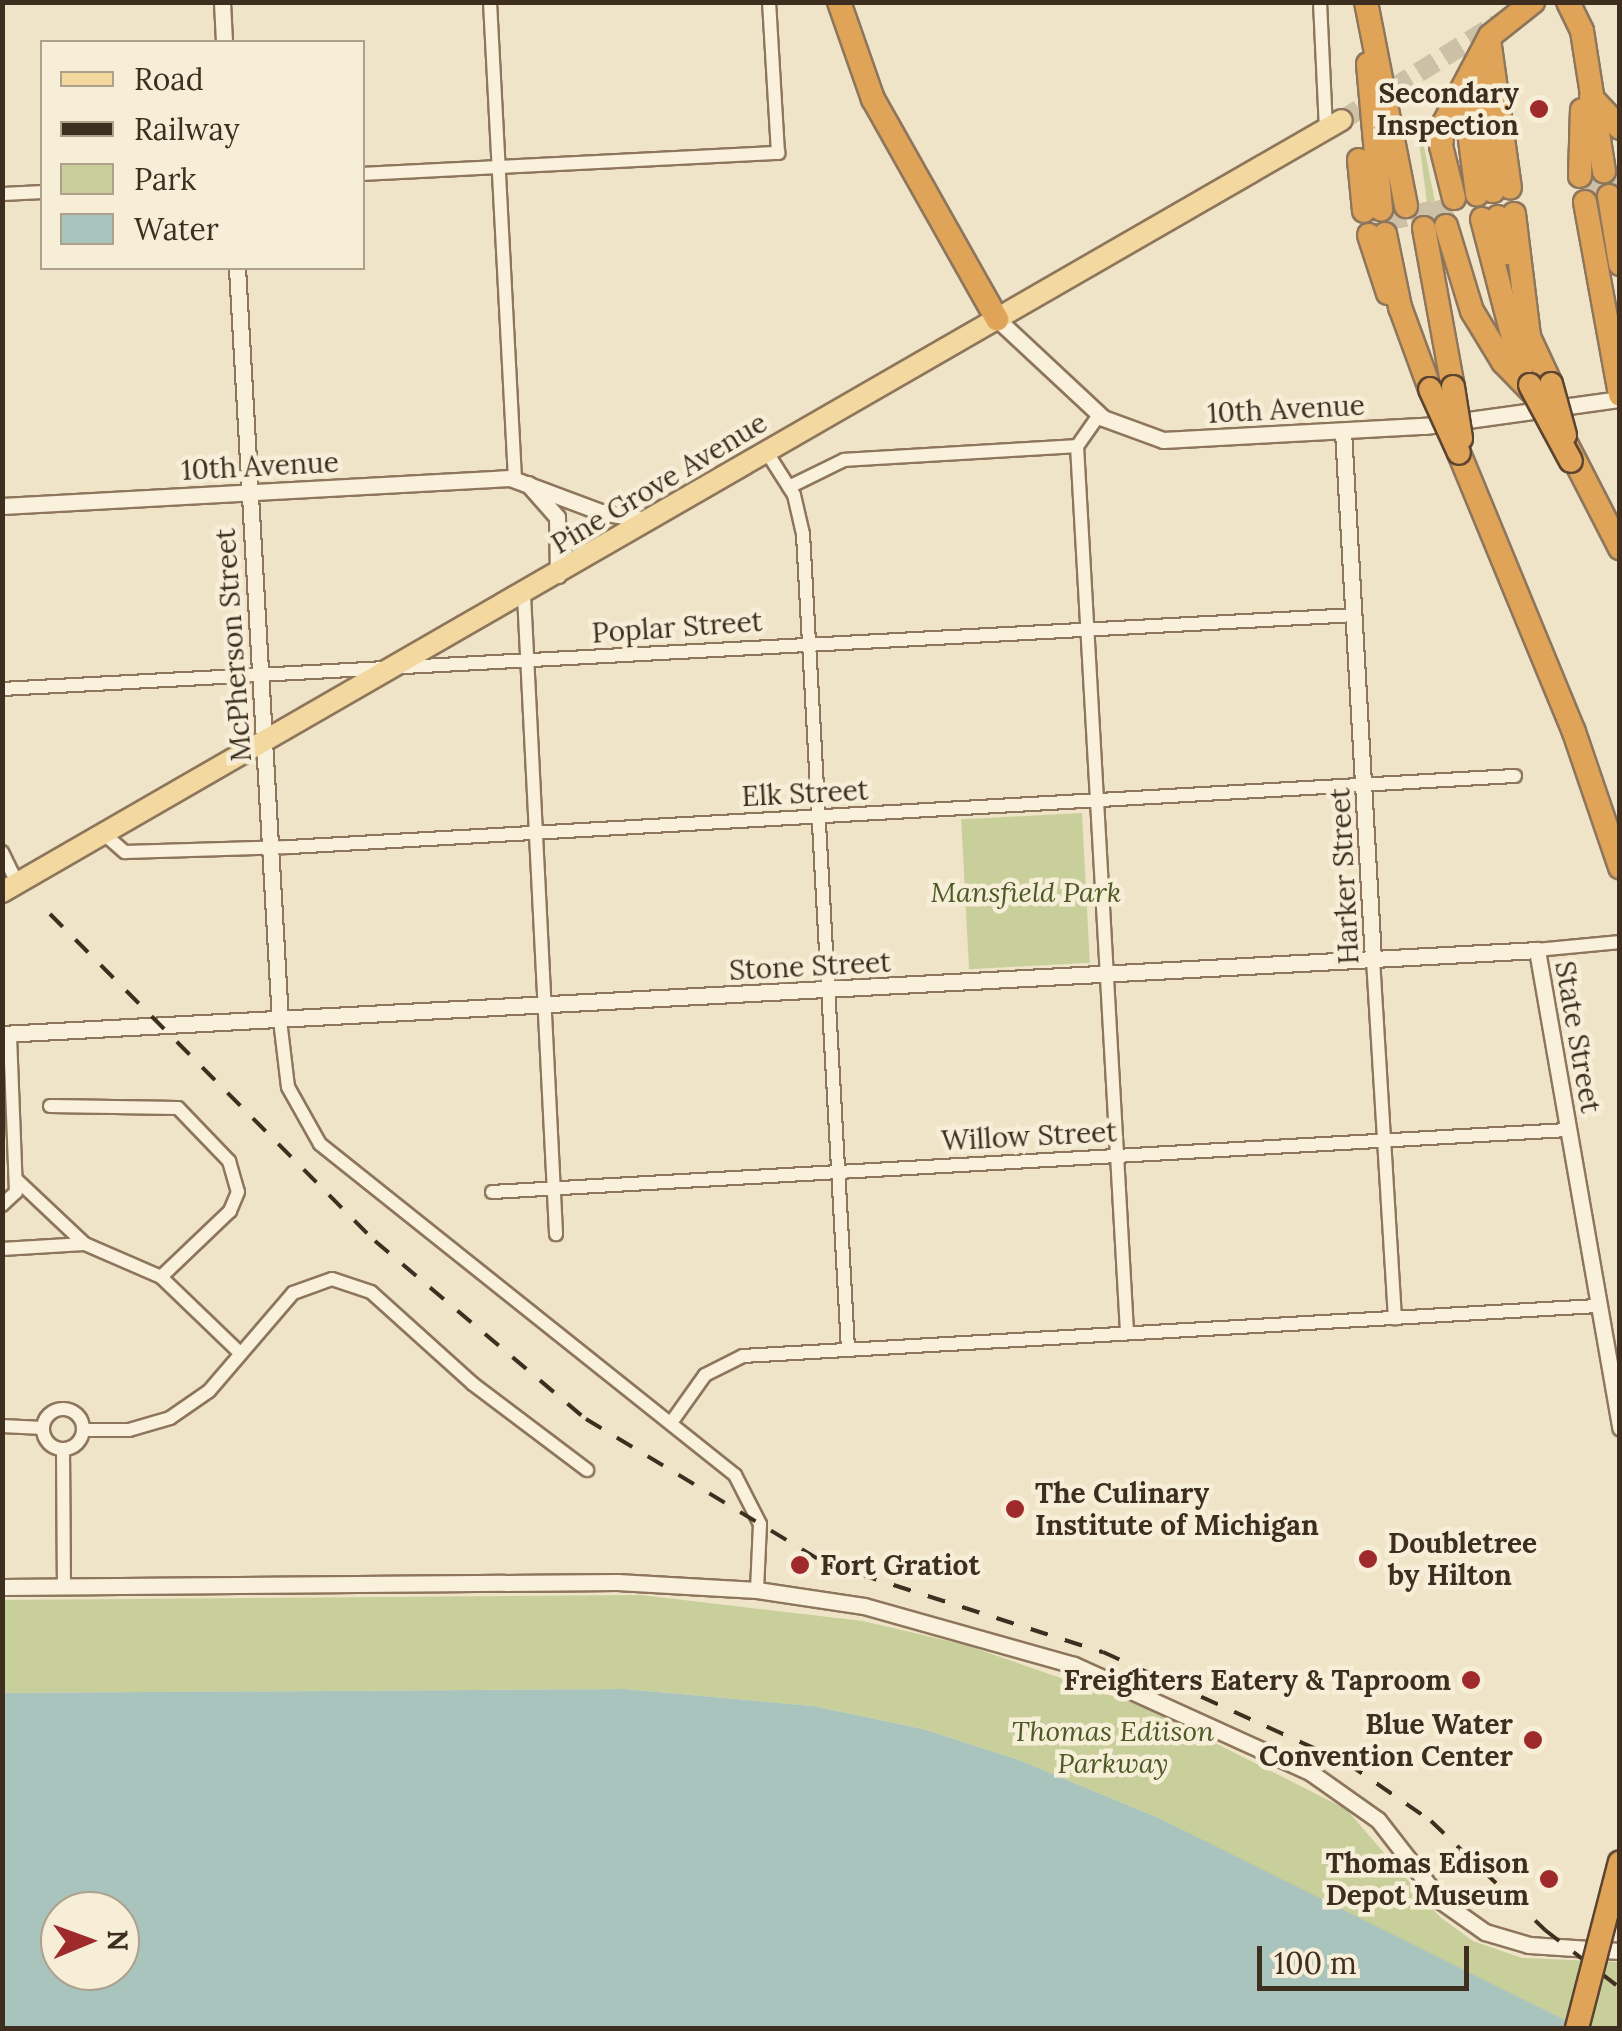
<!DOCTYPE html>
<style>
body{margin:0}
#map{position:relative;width:1622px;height:2031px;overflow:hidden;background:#f0e4c8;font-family:Lora,serif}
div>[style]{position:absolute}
.green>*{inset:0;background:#c9cf9b;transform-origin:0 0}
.water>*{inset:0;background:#a9c4bc}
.primary-tunnel>*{height:20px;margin-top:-10px;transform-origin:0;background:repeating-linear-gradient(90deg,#ccc0a6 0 20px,transparent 0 30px)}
.motorway-tunnel>*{height:22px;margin-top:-11px;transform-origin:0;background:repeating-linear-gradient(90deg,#ccc0a6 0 22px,transparent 0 33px)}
.roads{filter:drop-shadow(2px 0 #8d765c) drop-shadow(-2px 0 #8d765c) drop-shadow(0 2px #8d765c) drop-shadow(0 -2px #8d765c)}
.minor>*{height:12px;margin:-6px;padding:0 6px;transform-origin:6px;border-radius:6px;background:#faf1dc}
.minor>.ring{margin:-6px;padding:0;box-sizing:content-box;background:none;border:12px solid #faf1dc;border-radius:50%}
.tertiary>*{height:15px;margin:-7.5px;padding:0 7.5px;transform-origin:7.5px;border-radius:7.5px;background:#faf1dc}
.primary>*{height:20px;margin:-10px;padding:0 10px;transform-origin:10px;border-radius:10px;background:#f3d9a0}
.motorway>*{height:22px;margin:-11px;padding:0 11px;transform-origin:11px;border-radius:11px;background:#e0a458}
.rail>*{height:4px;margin-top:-2px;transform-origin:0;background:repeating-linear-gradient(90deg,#3d2e20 0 18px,transparent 0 36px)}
.bridges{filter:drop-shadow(2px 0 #5b4430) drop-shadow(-2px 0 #5b4430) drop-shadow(0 2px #5b4430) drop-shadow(0 -2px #5b4430)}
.motorway-bridge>*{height:22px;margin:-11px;padding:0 11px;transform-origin:11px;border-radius:11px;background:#e0a458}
.dots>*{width:28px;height:28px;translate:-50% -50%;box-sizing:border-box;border:5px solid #f7eed8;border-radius:50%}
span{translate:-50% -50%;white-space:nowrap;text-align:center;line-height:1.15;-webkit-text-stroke:9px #f7eed8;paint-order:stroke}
.poi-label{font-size:28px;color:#3d2e20;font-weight:700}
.right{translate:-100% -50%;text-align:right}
.left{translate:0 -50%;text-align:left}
.street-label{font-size:28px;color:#3d2e20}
.park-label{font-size:28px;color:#4d5a26;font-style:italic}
.frame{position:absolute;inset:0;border:5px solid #3d2e20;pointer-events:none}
.legend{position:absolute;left:40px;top:40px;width:325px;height:230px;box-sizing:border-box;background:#f7eed8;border:2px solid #ada18e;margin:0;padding:12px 18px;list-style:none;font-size:30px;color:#3d2e20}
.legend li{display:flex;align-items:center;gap:20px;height:50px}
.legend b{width:50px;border:2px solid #ada18e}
.north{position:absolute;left:40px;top:1891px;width:100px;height:100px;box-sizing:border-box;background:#f7eed8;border:2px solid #ada18e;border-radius:50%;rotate:89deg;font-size:28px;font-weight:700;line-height:40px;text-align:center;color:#3d2e20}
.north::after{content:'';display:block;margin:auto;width:35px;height:45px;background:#9e2a2b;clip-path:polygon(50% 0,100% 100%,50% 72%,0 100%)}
.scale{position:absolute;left:1257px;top:1946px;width:212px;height:45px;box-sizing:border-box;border:5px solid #3d2e20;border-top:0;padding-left:12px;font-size:30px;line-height:35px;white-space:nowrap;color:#3d2e20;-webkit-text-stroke:8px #f7eed8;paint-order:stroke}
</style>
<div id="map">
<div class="green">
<i style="clip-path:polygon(1425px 115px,1423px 142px,1435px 201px,1427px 203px,1416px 119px)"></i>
<i style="left:1082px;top:813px;width:150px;height:121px;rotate:87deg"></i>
<i style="clip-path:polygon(641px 1595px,863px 1621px,966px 1645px,1144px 1707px,1346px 1809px,1440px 1917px,1473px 1941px,1522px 1958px,1619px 1962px,1619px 2028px,1581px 2028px,1556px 2019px,1161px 1819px,1019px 1760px,923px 1729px,813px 1706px,624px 1689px,3px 1693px,2px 1600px)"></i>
</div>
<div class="water">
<i style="clip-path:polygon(evenodd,624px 1689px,813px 1706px,923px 1729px,1019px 1760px,1161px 1819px,1581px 2028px,3px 2028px,2px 1693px,624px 1689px,60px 1911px,120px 1911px,120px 1971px,60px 1971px,60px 1911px)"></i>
</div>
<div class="primary-tunnel">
<i style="left:1342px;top:120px;width:182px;rotate:-31.8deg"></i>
</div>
<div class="motorway-tunnel">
<i style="left:1616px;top:168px;width:19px;rotate:78deg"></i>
<i style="left:1592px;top:174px;width:26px;rotate:79deg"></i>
<i style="left:1439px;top:200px;width:27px;rotate:75deg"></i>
<i style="left:1419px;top:203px;width:25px;rotate:79deg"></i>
<i style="left:1393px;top:207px;width:25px;rotate:79deg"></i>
</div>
<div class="roads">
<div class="minor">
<i style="left:490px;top:2px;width:478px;rotate:87deg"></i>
<i style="left:1320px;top:2px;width:127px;rotate:87.3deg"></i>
<i style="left:362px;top:174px;width:417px;rotate:-2.9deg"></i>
<i style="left:778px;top:153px;width:151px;rotate:-93.4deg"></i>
<i style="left:2px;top:194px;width:40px;rotate:-2.9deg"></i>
<i style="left:1099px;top:415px;width:38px;rotate:125deg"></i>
<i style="left:1077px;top:446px;width:888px;rotate:86.77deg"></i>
<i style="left:766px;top:451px;width:52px;rotate:57.5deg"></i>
<i style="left:794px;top:495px;width:40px;rotate:77deg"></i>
<i style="left:803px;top:534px;width:816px;rotate:86.84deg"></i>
<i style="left:789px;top:487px;width:61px;rotate:-26.1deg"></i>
<i style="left:844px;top:460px;width:233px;rotate:-3.4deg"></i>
<i style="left:524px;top:595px;width:640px;rotate:87.13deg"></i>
<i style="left:2px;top:689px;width:1355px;rotate:-3.13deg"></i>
<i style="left:104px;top:834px;width:28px;rotate:41deg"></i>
<i style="left:125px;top:852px;width:165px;rotate:-1.7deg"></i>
<i style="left:290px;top:847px;width:1227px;rotate:-3.32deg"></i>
<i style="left:2px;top:852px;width:34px;rotate:64deg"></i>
<i style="left:1537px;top:950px;width:83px;rotate:-5.5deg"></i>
<i style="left:1373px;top:959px;width:360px;rotate:86.5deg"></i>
<i style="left:280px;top:1020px;width:67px;rotate:83.2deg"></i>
<i style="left:288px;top:1087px;width:65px;rotate:60.7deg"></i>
<i style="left:320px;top:1144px;width:531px;rotate:38.58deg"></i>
<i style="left:735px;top:1475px;width:55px;rotate:63deg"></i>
<i style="left:760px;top:1524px;width:66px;rotate:92.6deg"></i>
<i style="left:50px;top:1106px;width:128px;rotate:0.9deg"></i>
<i style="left:178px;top:1108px;width:74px;rotate:46.1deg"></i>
<i style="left:229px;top:1161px;width:32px;rotate:74deg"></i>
<i style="left:238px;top:1192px;width:21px;rotate:113deg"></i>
<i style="left:230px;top:1211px;width:95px;rotate:136.3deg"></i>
<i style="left:17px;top:1180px;width:93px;rotate:43.3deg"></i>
<i style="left:85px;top:1244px;width:83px;rotate:23.5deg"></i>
<i style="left:161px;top:1277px;width:110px;rotate:43.9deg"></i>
<i style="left:492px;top:1192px;width:1078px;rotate:-3.3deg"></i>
<i style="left:2px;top:1205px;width:19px;rotate:-43deg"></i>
<i style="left:16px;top:1192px;width:158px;rotate:-92.2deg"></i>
<i style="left:2px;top:1249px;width:82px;rotate:-3.5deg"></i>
<i class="ring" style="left:43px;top:1409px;width:28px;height:28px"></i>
<i style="left:673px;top:1420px;width:55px;rotate:-54.6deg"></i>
<i style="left:705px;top:1375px;width:42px;rotate:-26.6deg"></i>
<i style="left:743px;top:1356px;width:856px;rotate:-3.35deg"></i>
<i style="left:2px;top:1426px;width:41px;rotate:2.8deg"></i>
<i style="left:83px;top:1430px;width:46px"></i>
<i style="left:129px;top:1430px;width:43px;rotate:-16.3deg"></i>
<i style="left:170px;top:1418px;width:47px;rotate:-34.7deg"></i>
<i style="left:209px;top:1391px;width:129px;rotate:-49.4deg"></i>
<i style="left:293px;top:1293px;width:41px;rotate:-19.7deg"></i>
<i style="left:332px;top:1279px;width:41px;rotate:18.4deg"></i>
<i style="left:371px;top:1292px;width:137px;rotate:42deg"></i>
<i style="left:473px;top:1384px;width:143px;rotate:37deg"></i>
<i style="left:63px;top:1449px;width:136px;rotate:89.6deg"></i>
</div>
<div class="tertiary">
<i style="left:222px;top:2px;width:40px;rotate:87.1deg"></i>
<i style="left:237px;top:268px;width:753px;rotate:86.73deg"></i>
<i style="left:997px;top:319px;width:145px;rotate:43deg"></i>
<i style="left:1103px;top:418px;width:64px;rotate:20.1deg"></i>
<i style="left:1163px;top:440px;width:262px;rotate:-3.1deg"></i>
<i style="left:1425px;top:426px;width:197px;rotate:-7.9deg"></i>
<i style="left:1343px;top:431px;width:529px;rotate:86.75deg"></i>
<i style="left:528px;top:484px;width:44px;rotate:48.7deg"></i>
<i style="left:557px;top:517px;width:58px;rotate:89deg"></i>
<i style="left:2px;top:506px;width:509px;rotate:-3.15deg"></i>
<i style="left:510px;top:478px;width:97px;rotate:20.5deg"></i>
<i style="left:601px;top:512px;width:47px;rotate:9.9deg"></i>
<i style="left:2px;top:1034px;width:1537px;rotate:-3.13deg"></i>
<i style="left:1537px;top:950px;width:485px;rotate:80.1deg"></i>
<i style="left:2px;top:1587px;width:615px;rotate:-0.47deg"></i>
<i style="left:617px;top:1582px;width:140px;rotate:3.3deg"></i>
<i style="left:757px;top:1590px;width:108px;rotate:8.5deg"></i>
<i style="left:864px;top:1606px;width:218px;rotate:15.7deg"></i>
<i style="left:1074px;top:1665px;width:259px;rotate:24.4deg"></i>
<i style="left:1310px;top:1772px;width:83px;rotate:35.2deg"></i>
<i style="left:1378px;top:1820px;width:103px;rotate:52.1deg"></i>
<i style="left:1441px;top:1901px;width:54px;rotate:35.2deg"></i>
<i style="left:1485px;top:1932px;width:46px;rotate:16.5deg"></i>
<i style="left:1529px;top:1945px;width:91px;rotate:3.8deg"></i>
</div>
<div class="primary">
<i style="left:2px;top:892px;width:1546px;rotate:-29.95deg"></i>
</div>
<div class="motorway">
<i style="left:839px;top:2px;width:103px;rotate:70.7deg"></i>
<i style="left:873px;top:99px;width:253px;rotate:60.6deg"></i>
<i style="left:1366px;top:2px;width:208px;rotate:78.9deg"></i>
<i style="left:1568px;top:2px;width:32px;rotate:64deg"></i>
<i style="left:1582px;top:31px;width:142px;rotate:81.1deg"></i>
<i style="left:1489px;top:39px;width:150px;rotate:82deg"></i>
<i style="left:1368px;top:64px;width:146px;rotate:84.9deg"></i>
<i style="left:1474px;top:80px;width:44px;rotate:97.8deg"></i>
<i style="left:1468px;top:124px;width:71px;rotate:82.7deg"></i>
<i style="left:1591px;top:97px;width:42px;rotate:46.9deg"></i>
<i style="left:1480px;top:101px;width:91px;rotate:81.8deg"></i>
<i style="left:1359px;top:160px;width:51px;rotate:84.4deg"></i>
<i style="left:1580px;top:176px;width:66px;rotate:-88.3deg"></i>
<i style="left:1609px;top:196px;width:69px;rotate:80.8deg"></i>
<i style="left:1454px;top:198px;width:54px;rotate:-104deg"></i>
<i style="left:1441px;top:146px;width:23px;rotate:-83deg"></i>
<i style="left:1444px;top:123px;width:98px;rotate:-62.1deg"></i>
<i style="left:1490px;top:36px;width:55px;rotate:-38.3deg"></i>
<i style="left:1585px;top:202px;width:196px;rotate:79.7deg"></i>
<i style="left:1514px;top:214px;width:124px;rotate:83deg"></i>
<i style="left:1529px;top:337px;width:52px;rotate:64.9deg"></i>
<i style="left:1498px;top:217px;width:37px;rotate:79deg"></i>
<i style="left:1482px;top:219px;width:155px;rotate:75.4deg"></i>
<i style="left:1446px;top:226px;width:89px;rotate:73deg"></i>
<i style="left:1472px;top:311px;width:60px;rotate:58.7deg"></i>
<i style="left:1503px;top:362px;width:49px;rotate:45.8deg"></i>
<i style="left:1424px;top:228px;width:162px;rotate:79.7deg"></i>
<i style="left:1385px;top:234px;width:75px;rotate:78.4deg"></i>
<i style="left:1400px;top:307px;width:87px;rotate:69.9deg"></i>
<i style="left:1369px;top:235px;width:61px;rotate:71.9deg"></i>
<i style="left:1567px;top:445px;width:116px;rotate:62.8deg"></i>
<i style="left:1459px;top:453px;width:302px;rotate:67.6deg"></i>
<i style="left:1574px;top:732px;width:143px;rotate:71.2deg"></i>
</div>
</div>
<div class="rail">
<i style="left:50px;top:914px;width:461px;rotate:45.2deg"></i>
<i style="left:375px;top:1241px;width:276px;rotate:40.2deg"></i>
<i style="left:586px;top:1419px;width:279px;rotate:31.1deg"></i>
<i style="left:825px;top:1563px;width:292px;rotate:17.8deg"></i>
<i style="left:1103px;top:1652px;width:268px;rotate:24.5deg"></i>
<i style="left:1347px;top:1763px;width:102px;rotate:34.6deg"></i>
<i style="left:1431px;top:1821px;width:158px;rotate:43.7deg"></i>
<i style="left:1545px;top:1930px;width:95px;rotate:37.7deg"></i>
</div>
<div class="bridges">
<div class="motorway-bridge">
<i style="left:1551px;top:384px;width:53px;rotate:74.6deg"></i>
<i style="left:1530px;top:385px;width:86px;rotate:61.7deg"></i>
<i style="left:1453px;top:387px;width:52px;rotate:81.1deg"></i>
<i style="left:1430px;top:389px;width:70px;rotate:65.6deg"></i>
<i style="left:1577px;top:2028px;width:171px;rotate:-75.5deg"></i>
</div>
</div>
<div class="dots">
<i style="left:1539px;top:109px;background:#9e2a2b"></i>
<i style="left:1015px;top:1509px;background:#9e2a2b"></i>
<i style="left:1368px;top:1559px;background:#9e2a2b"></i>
<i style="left:800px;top:1565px;background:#9e2a2b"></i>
<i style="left:1471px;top:1680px;background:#9e2a2b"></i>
<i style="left:1533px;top:1740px;background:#9e2a2b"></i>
<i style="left:1549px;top:1879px;background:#9e2a2b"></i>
</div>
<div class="poi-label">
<span class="right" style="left:1519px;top:109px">Secondary<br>Inspection</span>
<span class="left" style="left:1035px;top:1509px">The Culinary<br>Institute of Michigan</span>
<span class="left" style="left:1388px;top:1559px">Doubletree<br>by Hilton</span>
<span class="left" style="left:820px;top:1565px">Fort Gratiot</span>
<span class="right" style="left:1451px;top:1680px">Freighters Eatery &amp; Taproom</span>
<span class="right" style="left:1513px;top:1740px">Blue Water<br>Convention Center</span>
<span class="right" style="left:1529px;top:1879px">Thomas Edison<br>Depot Museum</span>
</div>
<div class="street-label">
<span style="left:1286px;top:409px;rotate:-3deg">10th Avenue</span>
<span style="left:260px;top:466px;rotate:-3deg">10th Avenue</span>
<span style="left:659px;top:483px;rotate:-31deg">Pine Grove Avenue</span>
<span style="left:677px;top:627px;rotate:-4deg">Poplar Street</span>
<span style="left:233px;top:645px;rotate:-94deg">McPherson Street</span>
<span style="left:805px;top:793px;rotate:-3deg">Elk Street</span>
<span style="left:1344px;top:876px;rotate:-93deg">Harker Street</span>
<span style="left:810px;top:966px;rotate:-3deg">Stone Street</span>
<span style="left:1578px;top:1037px;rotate:80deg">State Street</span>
<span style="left:1029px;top:1136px;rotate:-3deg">Willow Street</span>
</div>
<div class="park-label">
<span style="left:1026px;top:892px">Mansfield Park</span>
<span style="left:1113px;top:1747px">Thomas Ediison<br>Parkway</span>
</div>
<div class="frame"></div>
<ul class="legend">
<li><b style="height:12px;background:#f3d9a0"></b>Road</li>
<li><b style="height:12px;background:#3d2e20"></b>Railway</li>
<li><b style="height:28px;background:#c9cf9b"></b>Park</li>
<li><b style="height:28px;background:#a9c4bc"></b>Water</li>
</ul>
<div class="north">N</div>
<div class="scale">100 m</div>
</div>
